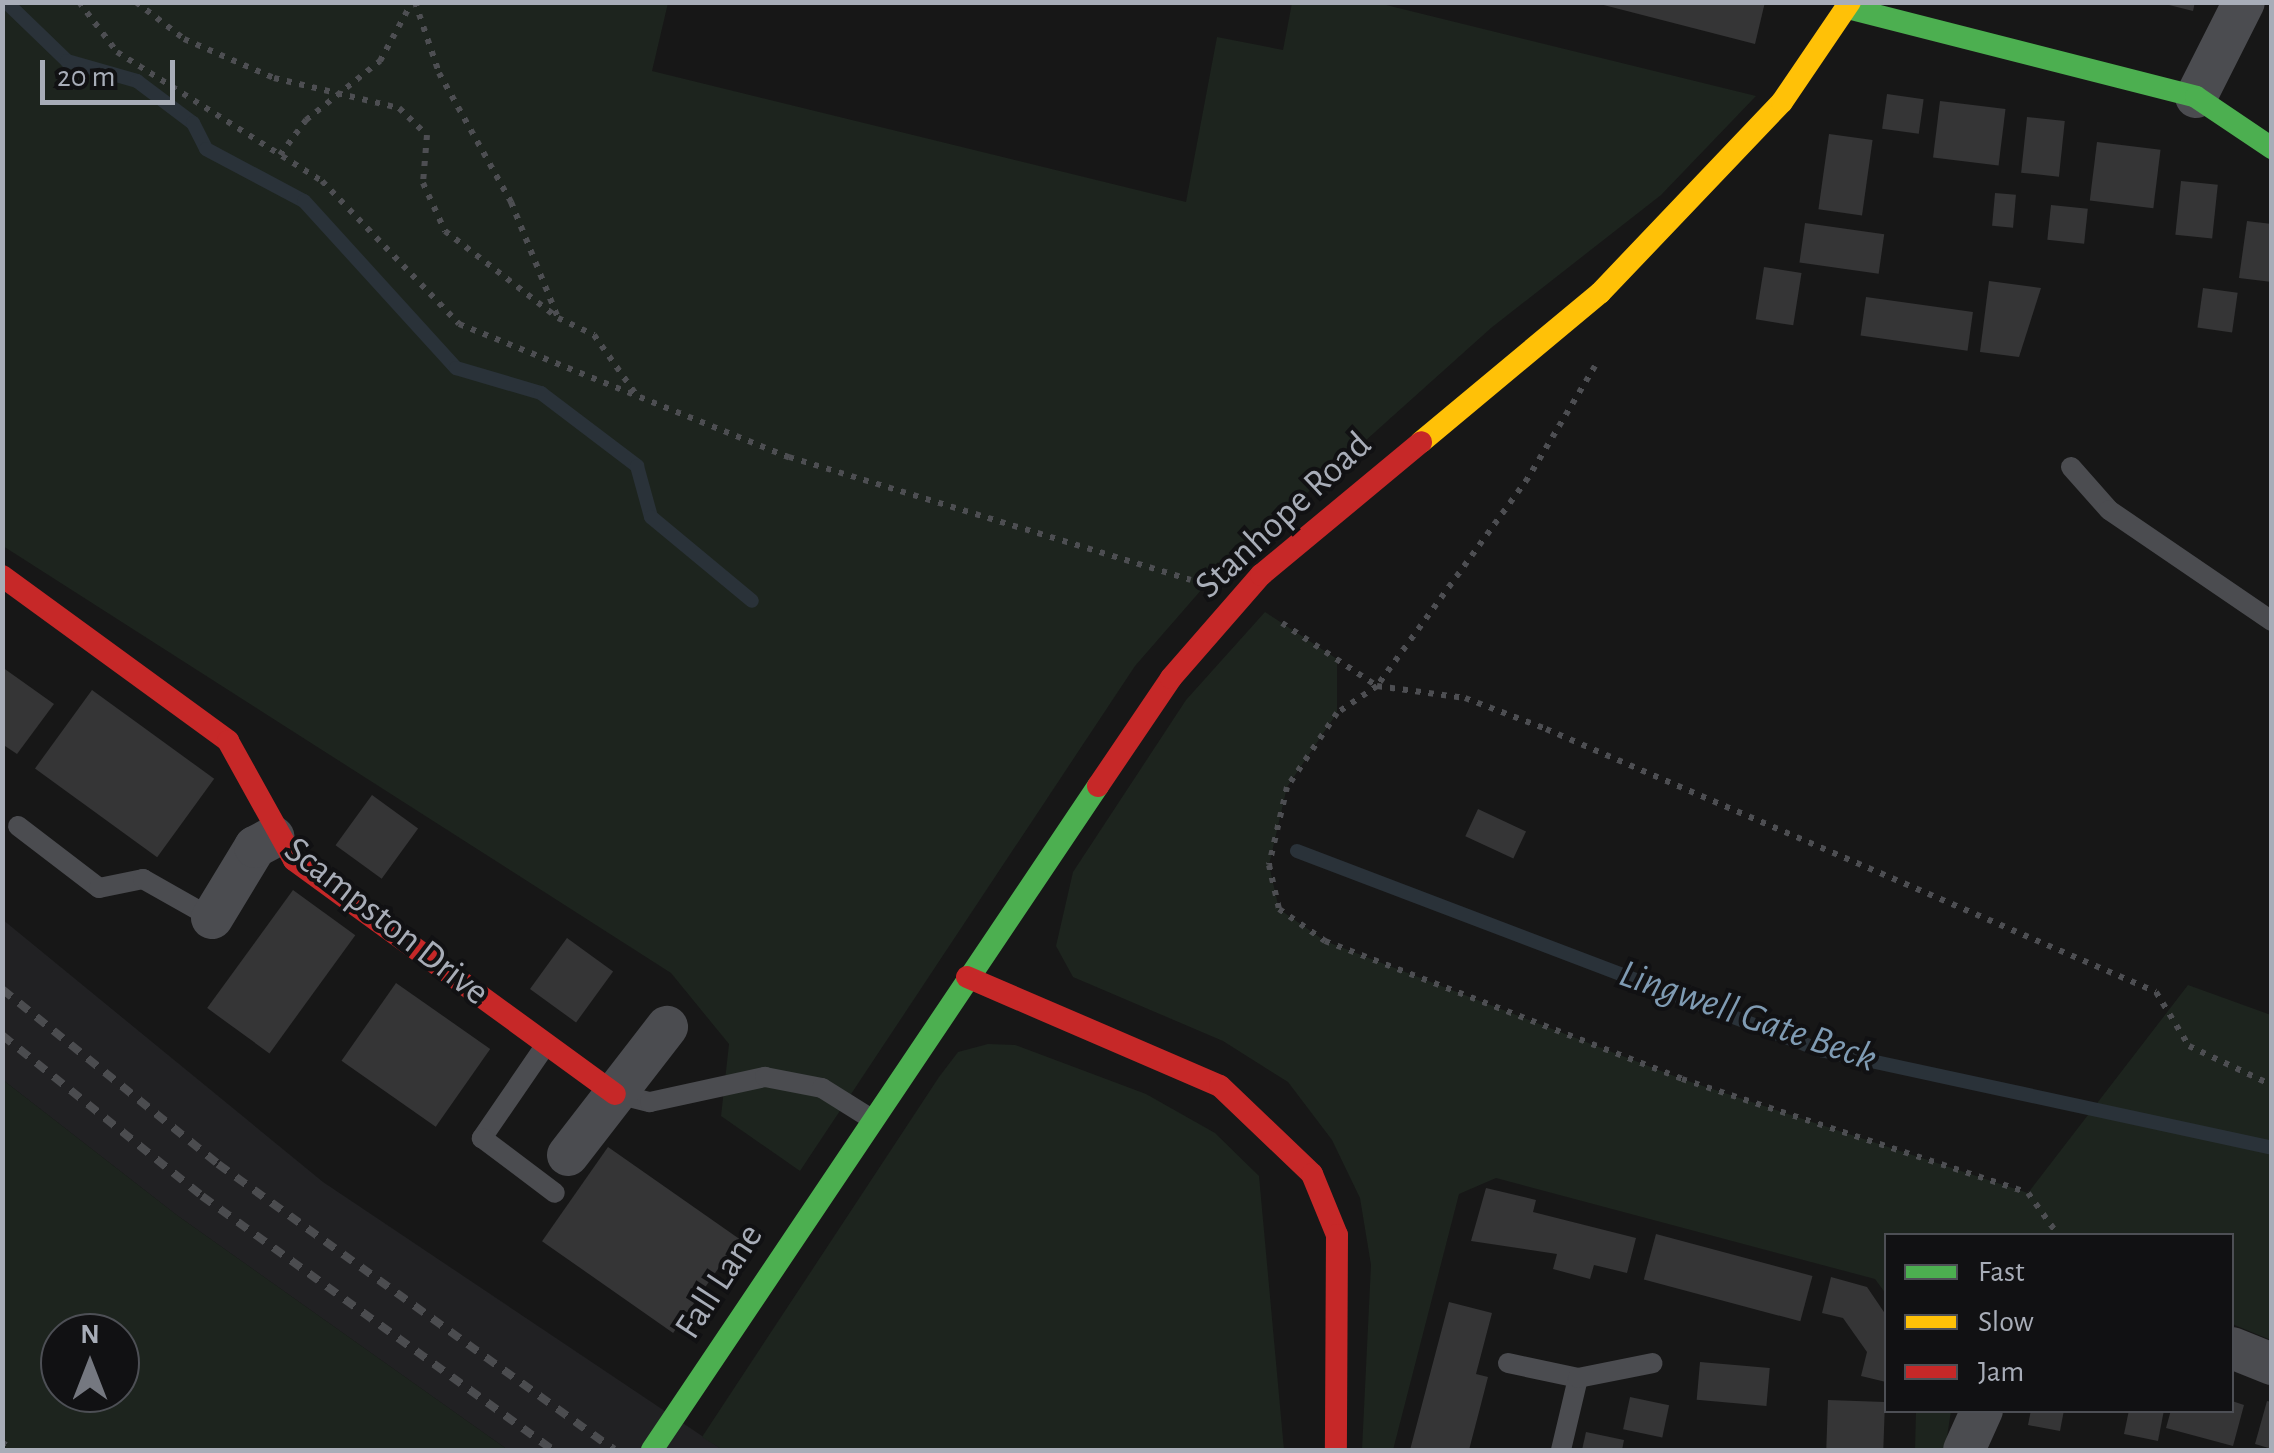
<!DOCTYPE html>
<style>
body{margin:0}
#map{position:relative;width:2274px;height:1453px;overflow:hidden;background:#171717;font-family:"Alegreya Sans",sans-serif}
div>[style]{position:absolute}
.built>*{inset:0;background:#212123}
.green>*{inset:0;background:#1d241e}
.stream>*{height:14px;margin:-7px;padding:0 7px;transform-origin:7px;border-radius:7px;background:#2a3239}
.building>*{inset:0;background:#353536;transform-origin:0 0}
.path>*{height:6px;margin-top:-3px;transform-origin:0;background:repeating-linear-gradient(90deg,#4d4e52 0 5px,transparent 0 13px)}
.lane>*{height:20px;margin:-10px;padding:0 10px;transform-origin:10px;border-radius:10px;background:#4b4c50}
.street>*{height:42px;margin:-21px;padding:0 21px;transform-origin:21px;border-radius:21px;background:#4b4c50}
.fast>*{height:22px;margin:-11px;padding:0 11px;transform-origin:11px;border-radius:11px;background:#4caf50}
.slow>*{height:22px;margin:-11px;padding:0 11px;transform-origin:11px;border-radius:11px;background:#ffc107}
.jam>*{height:22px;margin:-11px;padding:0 11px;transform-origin:11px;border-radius:11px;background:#c62828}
.rail>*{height:8px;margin-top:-4px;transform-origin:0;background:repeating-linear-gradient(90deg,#4b4c4f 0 12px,transparent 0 22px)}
span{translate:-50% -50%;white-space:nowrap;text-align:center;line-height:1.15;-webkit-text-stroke:8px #111113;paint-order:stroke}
.street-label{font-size:38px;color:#a8adb8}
.water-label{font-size:40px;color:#7f9bb3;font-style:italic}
.frame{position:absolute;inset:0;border:5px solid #a8adb8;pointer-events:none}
.legend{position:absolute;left:1884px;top:1233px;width:350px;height:180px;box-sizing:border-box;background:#111113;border:2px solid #4d4f55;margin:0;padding:12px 18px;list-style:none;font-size:30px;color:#a8adb8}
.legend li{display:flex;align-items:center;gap:20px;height:50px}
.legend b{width:50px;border:2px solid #4d4f55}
.north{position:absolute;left:40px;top:1313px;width:100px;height:100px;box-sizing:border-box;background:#111113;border:2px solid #4d4f55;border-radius:50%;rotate:0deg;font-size:28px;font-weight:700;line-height:40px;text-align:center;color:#a8adb8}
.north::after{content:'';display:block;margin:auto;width:35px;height:45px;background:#757880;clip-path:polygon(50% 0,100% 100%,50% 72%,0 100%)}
.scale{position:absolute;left:40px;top:60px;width:135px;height:45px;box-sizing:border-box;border:5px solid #a8adb8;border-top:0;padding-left:12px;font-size:30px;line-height:35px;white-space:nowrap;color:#a8adb8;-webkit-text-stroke:8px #111113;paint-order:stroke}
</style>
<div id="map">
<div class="built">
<i style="clip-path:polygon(2px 919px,323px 1182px,723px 1450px,508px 1450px,178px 1216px,3px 1080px)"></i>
</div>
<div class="green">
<i style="clip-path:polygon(3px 3px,668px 3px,652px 71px,1186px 202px,1217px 37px,1283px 50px,1292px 3px,1378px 3px,1756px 96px,1661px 195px,1491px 328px,1209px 581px,1135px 666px,800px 1171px,721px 1116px,729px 1044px,671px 973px,3px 546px)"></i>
<i style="clip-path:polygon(1265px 612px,1337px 659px,1337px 713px,1287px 787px,1269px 865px,1279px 909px,1325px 941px,1682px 1079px,2028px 1193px,2188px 985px,2271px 1015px,2271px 1340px,2232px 1324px,2232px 1236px,1886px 1236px,1886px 1294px,1875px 1279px,1496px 1178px,1459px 1194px,1393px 1450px,1362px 1450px,1371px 1265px,1360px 1198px,1332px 1140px,1288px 1082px,1223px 1041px,1073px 977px,1056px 946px,1073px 872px,1186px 700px)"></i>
<i style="clip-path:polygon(988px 1044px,1015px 1045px,1146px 1094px,1215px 1133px,1259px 1176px,1284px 1450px,723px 1450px,702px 1437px,939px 1077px,958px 1052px)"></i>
<i style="clip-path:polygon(evenodd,3px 1080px,178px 1216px,508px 1450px,3px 1450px,3px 1080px,120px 1333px,120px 1393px,60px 1393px,60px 1333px,120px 1333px)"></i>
<i style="clip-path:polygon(1916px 1411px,1951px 1411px,1945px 1450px,1915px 1450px)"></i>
</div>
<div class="stream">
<i style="left:6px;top:2px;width:85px;rotate:44deg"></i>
<i style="left:67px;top:61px;width:73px;rotate:15.9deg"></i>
<i style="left:137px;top:81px;width:70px;rotate:36.9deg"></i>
<i style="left:193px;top:123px;width:29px;rotate:63deg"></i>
<i style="left:206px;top:149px;width:111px;rotate:28deg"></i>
<i style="left:304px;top:201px;width:226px;rotate:47.7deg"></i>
<i style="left:456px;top:368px;width:89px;rotate:16.4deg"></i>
<i style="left:541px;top:393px;width:121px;rotate:37.2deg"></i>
<i style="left:637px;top:466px;width:53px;rotate:74.6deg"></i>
<i style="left:651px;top:517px;width:131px;rotate:39.7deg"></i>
<i style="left:1297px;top:851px;width:560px;rotate:20.83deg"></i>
<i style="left:1820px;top:1050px;width:463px;rotate:12.2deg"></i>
</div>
<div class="building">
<i style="clip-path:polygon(1592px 2px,1765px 2px,1755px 44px)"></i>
<i style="clip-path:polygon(2157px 2px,2195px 2px,2193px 11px)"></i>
<i style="left:1887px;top:94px;width:37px;height:35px;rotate:8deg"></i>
<i style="left:1940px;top:101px;width:66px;height:57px;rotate:7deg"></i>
<i style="left:2027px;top:117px;width:38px;height:56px;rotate:6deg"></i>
<i style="left:1829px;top:134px;width:44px;height:76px;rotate:8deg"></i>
<i style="left:2097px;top:142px;width:64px;height:59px;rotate:7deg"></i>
<i style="left:2181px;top:181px;width:37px;height:54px;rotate:6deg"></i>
<i style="left:1995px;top:193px;width:21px;height:33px;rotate:5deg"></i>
<i style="left:2051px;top:205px;width:37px;height:35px;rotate:6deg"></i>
<i style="clip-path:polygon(2247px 221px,2272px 224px,2272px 282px,2239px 278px)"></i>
<i style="left:1805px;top:223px;width:80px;height:40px;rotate:8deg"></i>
<i style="left:1764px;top:267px;width:38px;height:53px;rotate:9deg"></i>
<i style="clip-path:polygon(1989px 281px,2041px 288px,2019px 357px,1980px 352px)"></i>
<i style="left:2203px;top:288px;width:35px;height:40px;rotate:8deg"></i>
<i style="left:1866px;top:297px;width:108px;height:39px;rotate:8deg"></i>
<i style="clip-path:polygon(2px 667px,54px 704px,17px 754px,2px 744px)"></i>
<i style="left:92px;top:690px;width:151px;height:97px;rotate:36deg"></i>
<i style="left:372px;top:795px;width:57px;height:62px;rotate:36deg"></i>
<i style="left:1478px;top:809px;width:53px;height:30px;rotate:25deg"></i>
<i style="left:293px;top:890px;width:77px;height:146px;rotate:36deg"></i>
<i style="left:567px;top:938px;width:57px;height:63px;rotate:36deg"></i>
<i style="left:396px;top:983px;width:115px;height:95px;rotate:35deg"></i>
<i style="left:608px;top:1147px;width:160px;height:115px;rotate:35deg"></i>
<i style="clip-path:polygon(1486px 1188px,1536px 1200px,1533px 1212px,1636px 1238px,1627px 1273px,1594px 1265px,1590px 1279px,1553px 1269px,1557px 1254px,1471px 1241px)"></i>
<i style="left:1656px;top:1234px;width:162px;height:47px;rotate:15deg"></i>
<i style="clip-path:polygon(1831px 1277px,1867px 1287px,1886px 1315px,1886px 1382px,1861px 1376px,1867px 1352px,1843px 1318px,1822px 1313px)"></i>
<i style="clip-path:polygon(1449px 1302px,1492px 1313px,1476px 1374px,1488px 1377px,1480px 1408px,1469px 1450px,1410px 1450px)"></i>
<i style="left:1700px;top:1362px;width:70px;height:38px;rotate:5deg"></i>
<i style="left:1630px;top:1397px;width:40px;height:33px;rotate:12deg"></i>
<i style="left:1828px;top:1400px;width:57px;height:50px;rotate:2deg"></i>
<i style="clip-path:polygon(2232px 1401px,2244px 1405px,2233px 1446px,2166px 1428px,2171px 1410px,2232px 1410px)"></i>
<i style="clip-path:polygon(2267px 1401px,2272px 1402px,2272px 1449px,2255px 1444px)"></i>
<i style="clip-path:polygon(2031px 1410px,2064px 1410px,2060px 1431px,2028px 1425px)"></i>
<i style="clip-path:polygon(2129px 1410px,2164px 1410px,2158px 1441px,2124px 1434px)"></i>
<i style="clip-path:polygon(1586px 1432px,1624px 1440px,1622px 1450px,1582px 1450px)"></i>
</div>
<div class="path">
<i style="left:79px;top:2px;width:63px;rotate:52.8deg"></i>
<i style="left:117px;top:52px;width:242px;rotate:32.2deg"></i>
<i style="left:322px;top:181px;width:198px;rotate:46.2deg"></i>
<i style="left:459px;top:324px;width:356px;rotate:22deg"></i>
<i style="left:789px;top:457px;width:420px;rotate:17deg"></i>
<i style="left:136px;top:2px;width:61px;rotate:37.6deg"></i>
<i style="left:184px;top:39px;width:98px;rotate:23.4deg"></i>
<i style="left:274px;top:78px;width:129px;rotate:13.5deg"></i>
<i style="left:399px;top:108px;width:39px;rotate:44deg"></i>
<i style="left:427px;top:135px;width:48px;rotate:94.8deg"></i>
<i style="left:423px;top:183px;width:53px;rotate:65.4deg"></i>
<i style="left:445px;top:231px;width:143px;rotate:37.6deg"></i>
<i style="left:415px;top:2px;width:75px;rotate:71.3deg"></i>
<i style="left:439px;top:73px;width:148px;rotate:60.8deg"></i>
<i style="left:511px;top:202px;width:125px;rotate:67.9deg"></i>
<i style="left:558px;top:318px;width:40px;rotate:25deg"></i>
<i style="left:594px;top:335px;width:71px;rotate:54.7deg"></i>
<i style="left:280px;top:155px;width:44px;rotate:-53.4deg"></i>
<i style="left:306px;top:120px;width:95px;rotate:-38.6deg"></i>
<i style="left:380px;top:61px;width:67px;rotate:-61.5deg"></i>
<i style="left:1595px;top:366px;width:131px;rotate:120.9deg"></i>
<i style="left:1528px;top:478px;width:257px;rotate:126deg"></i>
<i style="left:1377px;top:686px;width:48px;rotate:146deg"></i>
<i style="left:1337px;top:713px;width:89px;rotate:124deg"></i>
<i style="left:1287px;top:787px;width:80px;rotate:103deg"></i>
<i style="left:1269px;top:865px;width:45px;rotate:77.2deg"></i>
<i style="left:1279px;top:909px;width:56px;rotate:34.8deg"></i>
<i style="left:1325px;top:941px;width:383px;rotate:21.1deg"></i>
<i style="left:1682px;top:1079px;width:364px;rotate:18.2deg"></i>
<i style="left:2028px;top:1193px;width:53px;rotate:54.2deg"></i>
<i style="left:1282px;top:623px;width:114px;rotate:33.6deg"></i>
<i style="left:1377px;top:686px;width:89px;rotate:7.8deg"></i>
<i style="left:1465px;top:698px;width:87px;rotate:20.9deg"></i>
<i style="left:1546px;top:729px;width:664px;rotate:23.32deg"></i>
<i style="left:2156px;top:992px;width:63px;rotate:58.6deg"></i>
<i style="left:2189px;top:1046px;width:92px;rotate:25.2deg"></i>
<i style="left:2px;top:1442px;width:13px;rotate:39deg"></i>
</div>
<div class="lane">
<i style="left:2071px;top:467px;width:57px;rotate:48.5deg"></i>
<i style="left:2109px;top:510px;width:197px;rotate:34.3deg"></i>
<i style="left:18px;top:826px;width:102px;rotate:37.4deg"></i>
<i style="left:99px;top:888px;width:45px;rotate:-11.6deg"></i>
<i style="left:143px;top:879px;width:79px;rotate:29.5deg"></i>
<i style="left:545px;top:1046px;width:112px;rotate:124.4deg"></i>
<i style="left:482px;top:1138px;width:91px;rotate:37deg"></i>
<i style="left:617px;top:1094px;width:34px;rotate:14deg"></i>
<i style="left:650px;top:1102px;width:118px;rotate:-12.3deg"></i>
<i style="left:765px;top:1077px;width:58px;rotate:10.9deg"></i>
<i style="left:822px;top:1088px;width:57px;rotate:32deg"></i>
<i style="left:1508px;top:1363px;width:72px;rotate:12.1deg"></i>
<i style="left:1561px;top:1450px;width:74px;rotate:-76.7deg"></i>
<i style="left:1578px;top:1378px;width:76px;rotate:-11.3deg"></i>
</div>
<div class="street">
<i style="left:2196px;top:97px;width:106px;rotate:-63.2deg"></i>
<i style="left:212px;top:918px;width:83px;rotate:-58.8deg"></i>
<i style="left:255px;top:847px;width:21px;rotate:-28deg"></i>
<i style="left:568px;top:1155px;width:162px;rotate:-52.3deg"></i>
<i style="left:2232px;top:1348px;width:43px;rotate:21.8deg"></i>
<i style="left:1964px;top:1450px;width:44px;rotate:-65.8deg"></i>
</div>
<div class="fast">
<i style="left:1848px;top:8px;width:359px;rotate:14.3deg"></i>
<i style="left:2196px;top:97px;width:92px;rotate:33.9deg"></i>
<i style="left:652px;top:1450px;width:800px;rotate:-56.11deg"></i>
</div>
<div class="slow">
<i style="left:1421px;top:442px;width:233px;rotate:-39.8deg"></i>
<i style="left:1600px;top:293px;width:264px;rotate:-46.4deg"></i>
<i style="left:1782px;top:102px;width:121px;rotate:-55.8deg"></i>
</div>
<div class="jam">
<i style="left:2px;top:576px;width:280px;rotate:36.1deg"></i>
<i style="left:228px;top:741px;width:136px;rotate:61deg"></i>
<i style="left:294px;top:860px;width:397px;rotate:36.1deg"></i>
<i style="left:1098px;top:786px;width:130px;rotate:-55.9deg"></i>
<i style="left:1171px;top:678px;width:137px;rotate:-48.9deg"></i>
<i style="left:1261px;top:575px;width:208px;rotate:-39.7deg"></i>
<i style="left:967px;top:977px;width:275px;rotate:23.3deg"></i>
<i style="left:1220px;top:1086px;width:127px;rotate:43.7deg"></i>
<i style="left:1312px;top:1174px;width:66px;rotate:67.7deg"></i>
<i style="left:1337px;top:1235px;width:215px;rotate:90.3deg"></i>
</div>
<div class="rail">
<i style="left:2px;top:989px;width:278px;rotate:39deg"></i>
<i style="left:218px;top:1164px;width:488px;rotate:35.8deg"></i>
<i style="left:2px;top:1035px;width:257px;rotate:38.8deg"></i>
<i style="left:202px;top:1196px;width:433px;rotate:35.9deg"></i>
</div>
<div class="street-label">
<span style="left:1284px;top:516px;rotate:-43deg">Stanhope Road</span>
<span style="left:386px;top:922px;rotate:38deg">Scampston Drive</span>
<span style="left:720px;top:1282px;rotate:-57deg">Fall Lane</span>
</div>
<div class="water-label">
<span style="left:1748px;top:1016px;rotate:19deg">Lingwell Gate Beck</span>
</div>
<div class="frame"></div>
<ul class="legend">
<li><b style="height:12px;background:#4caf50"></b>Fast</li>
<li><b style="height:12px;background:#ffc107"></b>Slow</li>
<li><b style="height:12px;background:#c62828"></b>Jam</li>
</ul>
<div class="north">N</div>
<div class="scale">20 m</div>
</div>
